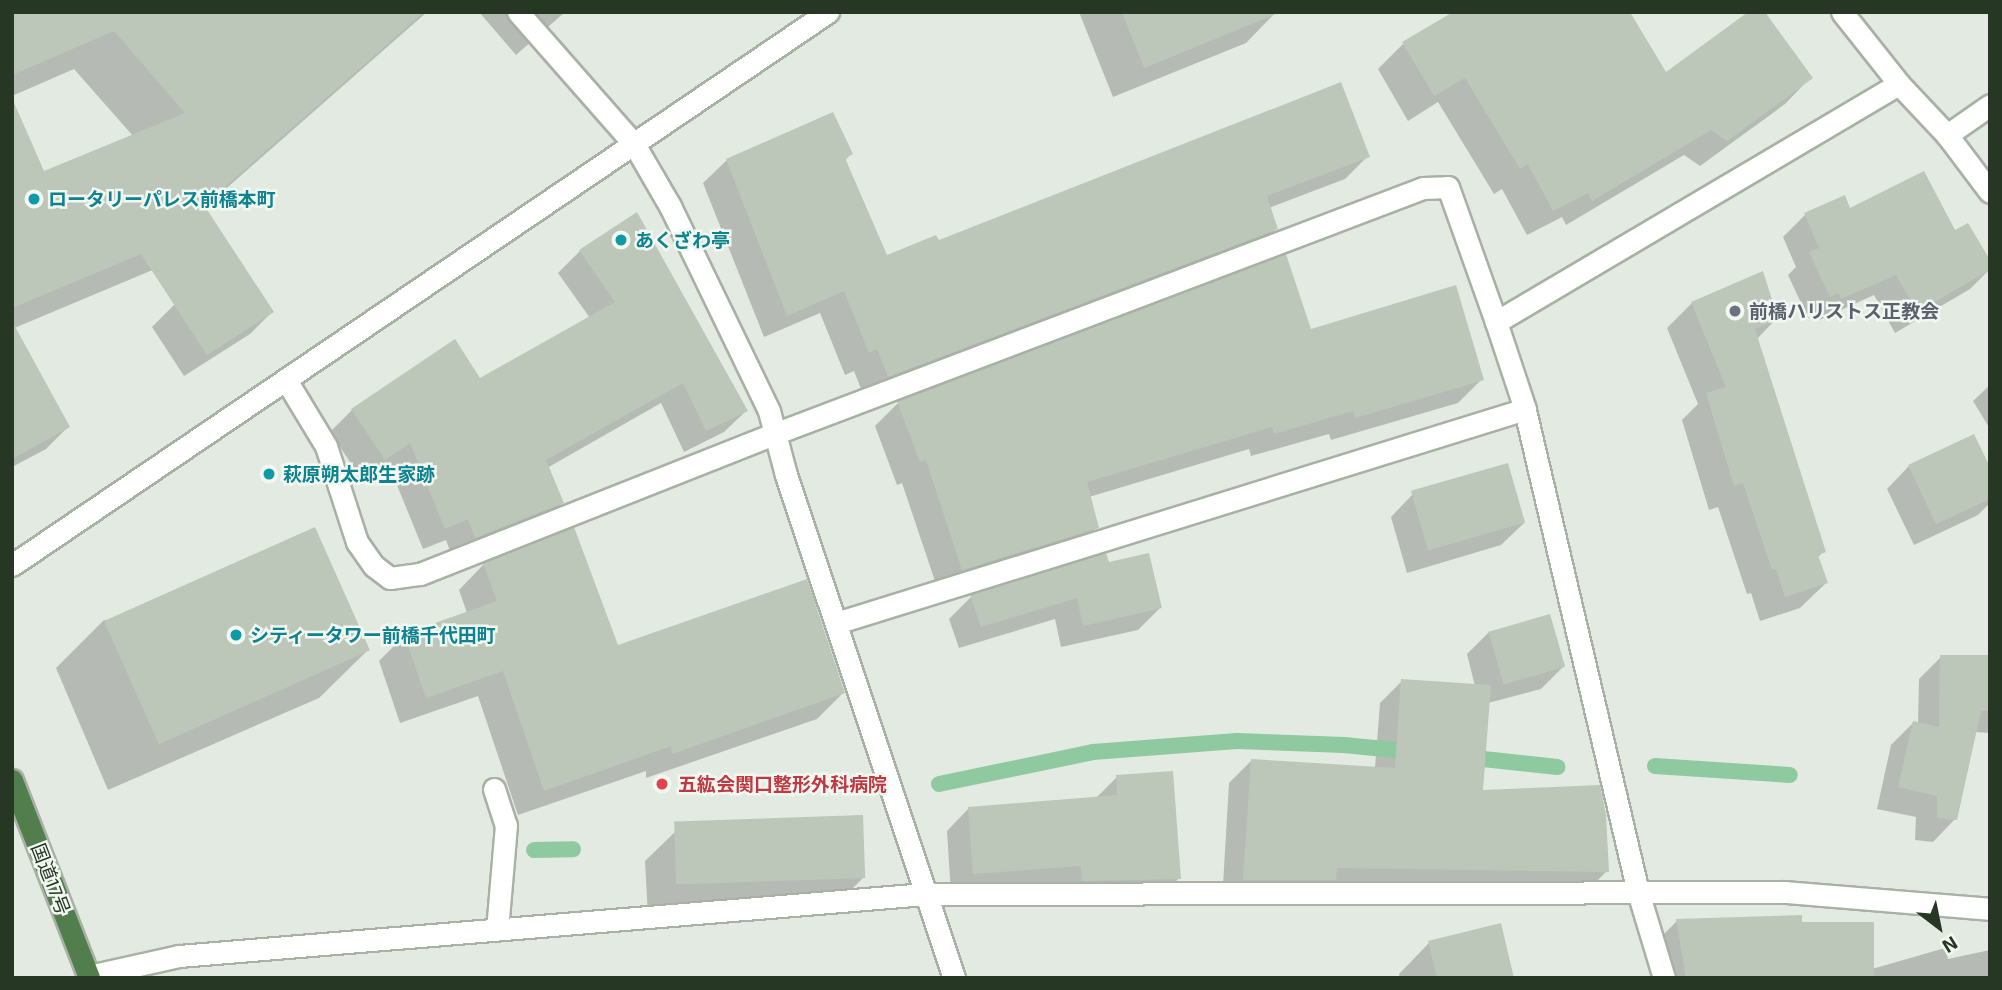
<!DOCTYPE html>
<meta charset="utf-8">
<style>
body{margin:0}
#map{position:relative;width:2002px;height:990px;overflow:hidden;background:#e3eae1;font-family:"Exo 2","Noto Sans JP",sans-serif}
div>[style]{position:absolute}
.shadow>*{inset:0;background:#0003}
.stream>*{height:16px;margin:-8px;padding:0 8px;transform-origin:8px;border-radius:8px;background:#8ec9a0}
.building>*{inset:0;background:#bdc7b9;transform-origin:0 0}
.roads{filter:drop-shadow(2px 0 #a7b1a4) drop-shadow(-2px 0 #a7b1a4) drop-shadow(0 2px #a7b1a4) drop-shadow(0 -2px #a7b1a4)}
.service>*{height:21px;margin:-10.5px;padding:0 10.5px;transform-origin:10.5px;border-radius:10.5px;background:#fff}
.minor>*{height:21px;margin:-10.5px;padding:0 10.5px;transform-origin:10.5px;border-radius:10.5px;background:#fff}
.tertiary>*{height:21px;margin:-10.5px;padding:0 10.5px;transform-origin:10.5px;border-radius:10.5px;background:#fff}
.trunk>*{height:21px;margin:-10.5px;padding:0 10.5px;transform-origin:10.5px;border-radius:10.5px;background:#527e4e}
.dots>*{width:19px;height:19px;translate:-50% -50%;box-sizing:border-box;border:4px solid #f3f7f1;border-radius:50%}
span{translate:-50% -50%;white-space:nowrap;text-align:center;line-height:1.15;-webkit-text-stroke:5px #f3f7f1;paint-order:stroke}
.culture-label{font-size:19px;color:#0d838f;font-weight:700}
.left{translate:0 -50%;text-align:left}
.worship-label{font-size:19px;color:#5b616d;font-weight:700}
.health-label{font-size:19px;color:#be3a42;font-weight:700}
.street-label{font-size:19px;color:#263823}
.frame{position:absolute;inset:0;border:14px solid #263823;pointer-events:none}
.north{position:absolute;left:1904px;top:892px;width:70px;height:70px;-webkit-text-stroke:5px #f3f7f1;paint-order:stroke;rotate:148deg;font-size:19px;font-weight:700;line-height:28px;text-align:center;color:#263823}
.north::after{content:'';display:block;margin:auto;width:24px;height:32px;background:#263823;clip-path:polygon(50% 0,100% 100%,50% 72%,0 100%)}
</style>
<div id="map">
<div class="shadow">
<i style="clip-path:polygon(12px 12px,427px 12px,204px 208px,174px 261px,12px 329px,12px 100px,43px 174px,133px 136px,74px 69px,12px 96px)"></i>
<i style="clip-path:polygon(479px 12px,565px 12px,516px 55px)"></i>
<i style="clip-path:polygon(1079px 12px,1276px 12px,1246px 43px,1113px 97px)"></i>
<i style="clip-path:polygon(1448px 12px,1628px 12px,1666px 75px,1810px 78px,1785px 104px,1700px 166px,1684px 155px,1566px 225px,1562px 217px,1527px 235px,1502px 189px,1494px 194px,1438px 102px,1408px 121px,1378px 69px,1403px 44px,1450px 16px)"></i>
<i style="clip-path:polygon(851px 154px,844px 161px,886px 257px,938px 243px,1368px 156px,1345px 179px,1269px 208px,1276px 229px,1252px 252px,865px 399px,854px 371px,845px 375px,820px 313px,764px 337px,703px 183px,727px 160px)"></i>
<i style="clip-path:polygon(1805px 215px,1954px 233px,1990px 269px,1970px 289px,1895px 333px,1874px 295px,1819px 320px,1817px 314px,1808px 318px,1788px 275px,1796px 267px,1783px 237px)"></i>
<i style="clip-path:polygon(580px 251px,746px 411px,724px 432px,684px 452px,661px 403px,547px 468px,562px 503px,540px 524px,453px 559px,446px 540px,423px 549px,388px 463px,362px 480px,330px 432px,352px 410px,480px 381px,590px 318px,558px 273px)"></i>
<i style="clip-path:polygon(243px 268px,272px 312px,250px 334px,184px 376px,152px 327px,174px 305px)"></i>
<i style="clip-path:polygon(1692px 303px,1776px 319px,1757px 339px,1824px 551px,1817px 558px,1826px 583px,1800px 608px,1760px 621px,1751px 593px,1747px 594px,1718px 507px,1709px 510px,1682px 420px,1698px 404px,1667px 328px)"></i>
<i style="clip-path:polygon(1310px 331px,1482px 379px,1458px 403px,1331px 440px,1329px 434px,1251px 456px,1249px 449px,1089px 497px,1097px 527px,1074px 551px,939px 593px,902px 483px,897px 485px,875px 426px,898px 403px)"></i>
<i style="clip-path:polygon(1990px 385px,1990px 429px,1973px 401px)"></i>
<i style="clip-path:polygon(12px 393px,68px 427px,46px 449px,12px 467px)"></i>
<i style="clip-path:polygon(1909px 466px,1990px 471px,1990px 503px,1978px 515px,1914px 545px,1887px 489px)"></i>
<i style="clip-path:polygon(1413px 494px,1524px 523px,1501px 545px,1407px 573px,1391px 517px)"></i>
<i style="clip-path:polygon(484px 564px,616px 648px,843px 693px,817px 719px,646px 778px,646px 771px,518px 815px,478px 696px,400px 723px,379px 661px,405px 635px,467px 613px,459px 590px)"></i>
<i style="clip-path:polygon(1108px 564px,1160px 608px,1138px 630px,1061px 647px,1055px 619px,959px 648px,949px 619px,971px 597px)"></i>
<i style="clip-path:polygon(104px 620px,367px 651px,319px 698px,108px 790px,56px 668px)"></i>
<i style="clip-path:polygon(1489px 632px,1563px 667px,1541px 689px,1488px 703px,1481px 792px,1607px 871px,1585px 893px,1222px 902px,1229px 783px,1252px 760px,1375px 768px,1380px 703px,1402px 681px,1475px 686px,1467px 654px)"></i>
<i style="clip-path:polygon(1941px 657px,1990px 657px,1990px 733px,1975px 732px,1955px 819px,1933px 842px,1915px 840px,1916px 817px,1877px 809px,1891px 745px,1913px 723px,1918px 724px,1919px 679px)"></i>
<i style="clip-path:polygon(1117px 777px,1179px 878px,1157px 901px,951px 895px,947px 831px,969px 808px,1095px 799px)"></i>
<i style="clip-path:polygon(676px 831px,863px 878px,833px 908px,648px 917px,645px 861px)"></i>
<i style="clip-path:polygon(1677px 921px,1800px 923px,1872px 969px,1945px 948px,1948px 959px,1990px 950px,1990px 978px,1662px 978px,1656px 942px)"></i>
<i style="clip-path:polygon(1429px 943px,1512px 978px,1400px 978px,1399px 974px)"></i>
</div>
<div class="stream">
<i style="left:1465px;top:757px;width:93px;rotate:6.2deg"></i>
<i style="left:1655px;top:766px;width:135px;rotate:3.8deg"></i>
<i style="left:939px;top:784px;width:157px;rotate:-11.7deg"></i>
<i style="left:1093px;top:752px;width:144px;rotate:-4.4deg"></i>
<i style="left:1237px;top:741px;width:107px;rotate:2.1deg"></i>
<i style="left:1344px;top:745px;width:71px;rotate:5.6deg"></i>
<i style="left:534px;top:850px;width:39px;rotate:-1deg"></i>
</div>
<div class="building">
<i style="clip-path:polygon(12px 12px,424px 12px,204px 205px,274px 312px,207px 355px,141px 254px,12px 308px,12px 98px,44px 171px,185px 113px,114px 31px,12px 75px)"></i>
<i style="clip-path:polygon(1122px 12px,1276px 12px,1276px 14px,1144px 68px)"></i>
<i style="clip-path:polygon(1453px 12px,1630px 12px,1666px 72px,1748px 12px,1765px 12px,1813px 78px,1727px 141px,1711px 130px,1592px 201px,1588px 193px,1553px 211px,1528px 164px,1520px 169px,1465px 78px,1434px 96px,1402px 42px)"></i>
<i style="clip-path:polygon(1341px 82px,1370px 157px,1267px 196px,1278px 229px,888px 377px,877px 349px,869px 353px,844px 291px,787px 316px,726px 159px,833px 112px,853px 154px,845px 158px,887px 255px,936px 235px,939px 240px)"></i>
<i style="clip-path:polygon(1924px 171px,1955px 230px,1968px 223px,1990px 260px,1990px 270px,1917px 312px,1896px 275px,1841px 299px,1839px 293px,1830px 297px,1809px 252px,1819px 248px,1804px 213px,1845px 195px,1850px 208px)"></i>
<i style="clip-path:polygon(637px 212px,748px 411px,706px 431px,683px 383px,546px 460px,564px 503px,475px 538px,468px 519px,445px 529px,410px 443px,385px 460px,351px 409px,455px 339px,480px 378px,615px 302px,579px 250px)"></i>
<i style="clip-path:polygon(1286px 254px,1311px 329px,1456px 285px,1484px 380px,1355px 418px,1353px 411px,1274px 434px,1272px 427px,1087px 482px,1099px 528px,962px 570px,926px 460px,920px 462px,897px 401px)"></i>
<i style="clip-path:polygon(1763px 271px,1778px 319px,1755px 329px,1826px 552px,1818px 555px,1828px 583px,1785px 597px,1776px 569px,1772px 570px,1743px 483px,1734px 486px,1706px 393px,1726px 387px,1691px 302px)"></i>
<i style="clip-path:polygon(12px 321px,70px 427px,12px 459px)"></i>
<i style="clip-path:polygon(1974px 434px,1990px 467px,1990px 499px,1936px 524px,1908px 465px)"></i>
<i style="left:1508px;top:463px;width:62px;height:101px;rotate:74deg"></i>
<i style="left:315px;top:527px;width:135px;height:231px;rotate:66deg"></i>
<i style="clip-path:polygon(574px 527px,618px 645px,807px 579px,845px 693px,672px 754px,671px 746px,544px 791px,503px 671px,426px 698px,404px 634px,497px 601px,483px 563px)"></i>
<i style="clip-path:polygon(1106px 553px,1109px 562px,1149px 553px,1162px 608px,1083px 626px,1077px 598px,981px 627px,970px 595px)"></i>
<i style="left:1550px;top:614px;width:55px;height:64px;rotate:74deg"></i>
<i style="clip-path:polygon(1940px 655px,1990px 655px,1990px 711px,1981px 711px,1957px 820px,1937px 818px,1937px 796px,1898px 787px,1913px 721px,1939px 727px)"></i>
<i style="clip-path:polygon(1401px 679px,1491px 685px,1483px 790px,1600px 785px,1606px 815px,1609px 872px,1337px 868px,1336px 880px,1243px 880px,1251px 759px,1395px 768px)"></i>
<i style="clip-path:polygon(1173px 771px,1181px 879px,1082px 881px,1081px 866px,973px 874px,968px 807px,1117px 795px,1116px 775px)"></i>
<i style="left:863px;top:815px;width:63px;height:189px;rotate:88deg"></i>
<i style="clip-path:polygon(1802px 915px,1802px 922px,1874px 922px,1874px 978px,1686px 978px,1676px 919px)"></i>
<i style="clip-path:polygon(1501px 923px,1514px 978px,1437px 978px,1428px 941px)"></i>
</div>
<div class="roads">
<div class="service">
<i style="left:286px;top:380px;width:77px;rotate:58.8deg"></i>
<i style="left:326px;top:446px;width:101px;rotate:72.1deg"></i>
<i style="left:357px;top:542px;width:29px;rotate:55deg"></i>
<i style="left:374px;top:566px;width:20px;rotate:37deg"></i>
<i style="left:390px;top:578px;width:30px;rotate:-8deg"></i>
<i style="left:420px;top:574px;width:381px;rotate:-21.6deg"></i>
<i style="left:774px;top:434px;width:694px;rotate:-20.76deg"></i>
<i style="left:1423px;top:188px;width:25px;rotate:-2deg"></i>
<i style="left:1448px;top:187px;width:143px;rotate:70.4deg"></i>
<i style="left:836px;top:623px;width:721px;rotate:-17.25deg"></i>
<i style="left:494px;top:789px;width:38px;rotate:72deg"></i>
<i style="left:506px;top:825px;width:105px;rotate:94.9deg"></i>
<i style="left:89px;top:976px;width:92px;rotate:-12.5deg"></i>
<i style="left:179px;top:956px;width:749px;rotate:-4.75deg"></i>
<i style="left:925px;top:894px;width:860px;rotate:-0.13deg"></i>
<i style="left:1785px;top:892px;width:206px;rotate:4.7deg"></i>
</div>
<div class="minor">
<i style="left:518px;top:12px;width:176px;rotate:48.7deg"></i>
<i style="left:634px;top:144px;width:72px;rotate:59.9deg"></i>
<i style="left:670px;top:206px;width:228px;rotate:64.2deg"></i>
<i style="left:769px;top:411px;width:66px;rotate:75.1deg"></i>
<i style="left:786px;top:475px;width:530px;rotate:71.53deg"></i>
<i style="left:1947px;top:135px;width:52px;rotate:-34.9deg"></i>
<i style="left:1664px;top:978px;width:90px;rotate:-106.8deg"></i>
<i style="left:1638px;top:892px;width:496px;rotate:-103.2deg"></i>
<i style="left:1525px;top:409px;width:92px;rotate:-108.4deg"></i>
<i style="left:1496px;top:322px;width:468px;rotate:-30.6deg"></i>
</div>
<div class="tertiary">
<i style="left:1842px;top:12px;width:92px;rotate:51.6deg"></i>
<i style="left:1899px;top:84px;width:70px;rotate:46.7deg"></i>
<i style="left:1947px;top:135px;width:71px;rotate:53deg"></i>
<i style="left:12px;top:565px;width:986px;rotate:-34.13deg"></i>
</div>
<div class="trunk">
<i style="left:12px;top:780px;width:212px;rotate:68.7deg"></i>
</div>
</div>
<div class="dots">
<i style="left:34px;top:199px;background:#0f9aa8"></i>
<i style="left:621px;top:240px;background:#0f9aa8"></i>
<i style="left:1735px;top:311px;background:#6b7280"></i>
<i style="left:269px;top:474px;background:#0f9aa8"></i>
<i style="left:236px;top:635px;background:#0f9aa8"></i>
<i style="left:662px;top:784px;background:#e0444e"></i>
</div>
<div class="culture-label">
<span class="left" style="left:48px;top:199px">ロータリーパレス前橋本町</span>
<span class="left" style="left:635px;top:240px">あくざわ亭</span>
<span class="left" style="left:283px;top:474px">萩原朔太郎生家跡</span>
<span class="left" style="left:250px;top:635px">シティータワー前橋千代田町</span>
</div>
<div class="worship-label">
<span class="left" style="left:1749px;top:311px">前橋ハリストス正教会</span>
</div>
<div class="health-label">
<span class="left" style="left:678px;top:784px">五紘会関口整形外科病院</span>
</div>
<div class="street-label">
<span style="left:51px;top:879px;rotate:69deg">国道17号</span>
</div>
<div class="frame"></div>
<div class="north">N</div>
</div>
